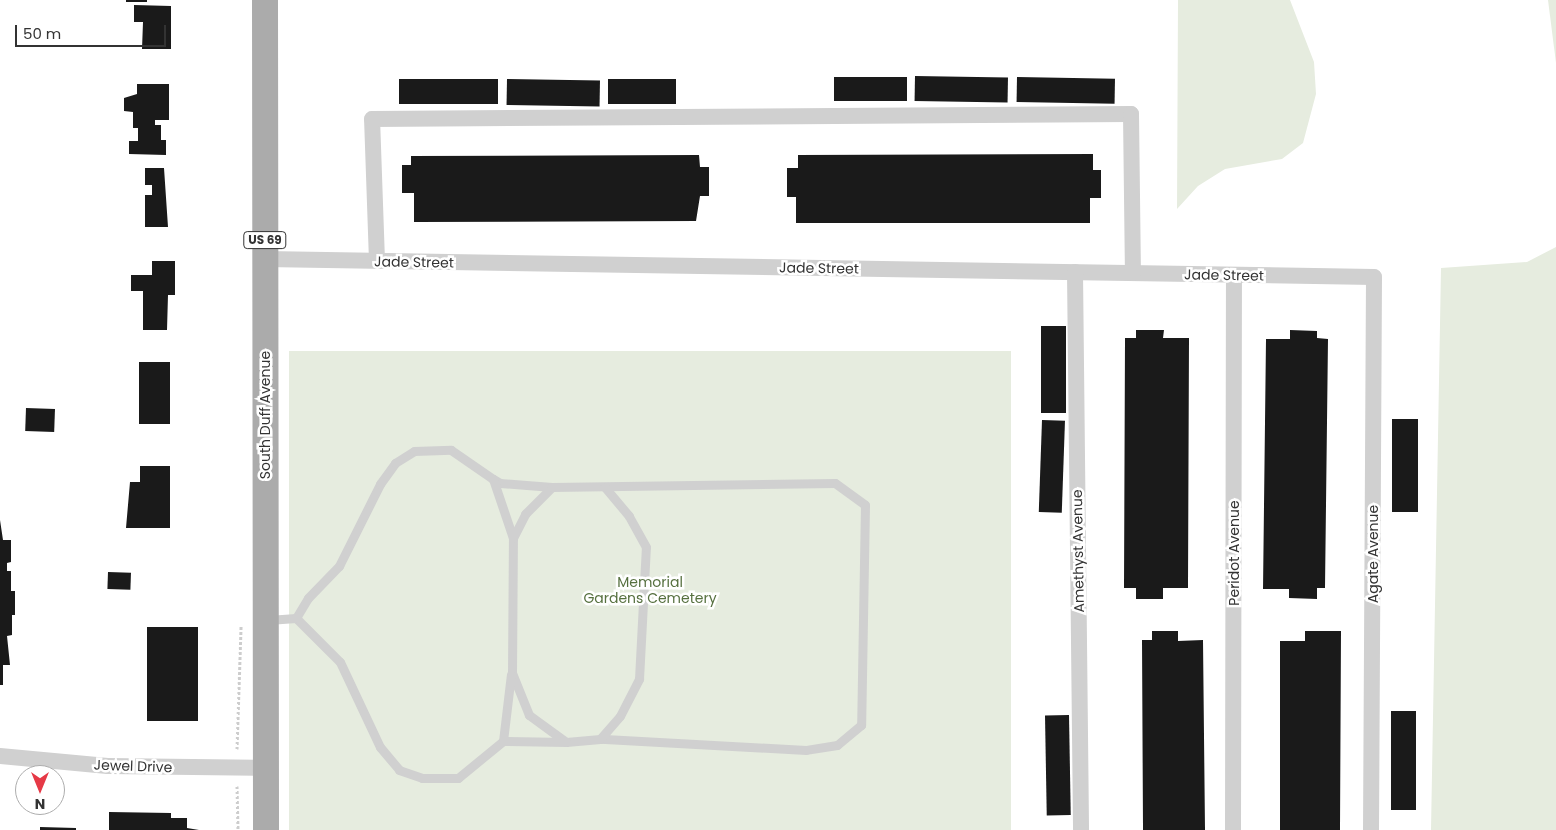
<!DOCTYPE html>
<style>
body{margin:0}
#map{position:relative;width:1556px;height:830px;overflow:hidden;background:#fff;font-family:Poppins,sans-serif}
div>[style]{position:absolute}
.green>*{inset:0;background:#e6ecdf;transform-origin:0 0}
.building>*{inset:0;background:#1a1a1a;transform-origin:0 0}
.path>*{height:3px;margin-top:-1.5px;transform-origin:0;background:repeating-linear-gradient(90deg,#cdcdcd 0 2.5px,transparent 0 5px)}
.service>*{height:9px;margin:-4.5px;padding:0 4.5px;transform-origin:4.5px;border-radius:4.5px;background:#d0d0d0}
.minor>*{height:16px;margin:-8px;padding:0 8px;transform-origin:8px;border-radius:8px;background:#d0d0d0}
.primary>*{height:26px;margin:-13px;padding:0 13px;transform-origin:13px;border-radius:13px;background:#ababab}
span{translate:-50% -50%;white-space:nowrap;text-align:center;line-height:1.15;-webkit-text-stroke:5px #fff;paint-order:stroke}
.shield-label span{padding:1px 4px;background:#fff;border:1px solid;border-radius:4px;-webkit-text-stroke-width:0}
.shield-label{font-size:12px;color:#333;font-weight:700}
.street-label{font-size:14px;color:#333}
.park-label{font-size:14px;color:#56703f}
.north{position:absolute;left:15px;top:765px;width:50px;height:50px;box-sizing:border-box;background:#fff;border:1px solid #adadad;border-radius:50%;rotate:180deg;font-size:14px;font-weight:700;line-height:20px;text-align:center;color:#333}
.north::after{content:'';display:block;margin:auto;width:18px;height:22px;background:#e63946;clip-path:polygon(50% 0,100% 100%,50% 72%,0 100%)}
.scale{position:absolute;left:15px;top:25px;width:151px;height:22px;box-sizing:border-box;border:2px solid #333;border-top:0;padding-left:6px;font-size:15px;line-height:18px;white-space:nowrap;color:#333;-webkit-text-stroke:4px #fff;paint-order:stroke}
</style>
<div id="map">
<div class="green">
<i style="clip-path:polygon(1178px 0,1290px 0,1314px 62px,1316px 94px,1303px 143px,1282px 159px,1225px 169px,1198px 186px,1177px 209px)"></i>
<i style="clip-path:polygon(1548px 0,1556px 0,1556px 63px)"></i>
<i style="clip-path:polygon(1556px 247px,1556px 830px,1431px 830px,1441px 268px,1527px 262px)"></i>
<i style="left:289px;top:351px;width:722px;height:479px"></i>
</div>
<div class="building">
<i style="left:126px;top:0;width:21px;height:2px"></i>
<i style="clip-path:polygon(134px 5px,171px 6px,171px 49px,142px 49px,143px 22px,134px 22px)"></i>
<i style="left:915px;top:76px;width:93px;height:25px;rotate:1deg"></i>
<i style="left:834px;top:77px;width:73px;height:24px"></i>
<i style="left:1017px;top:77px;width:98px;height:25px;rotate:1deg"></i>
<i style="left:399px;top:79px;width:99px;height:25px"></i>
<i style="left:507px;top:79px;width:93px;height:26px;rotate:1deg"></i>
<i style="left:608px;top:79px;width:68px;height:25px"></i>
<i style="clip-path:polygon(137px 84px,169px 84px,169px 120px,155px 120px,155px 125px,161px 125px,161px 140px,166px 140px,166px 155px,129px 154px,129px 141px,138px 141px,138px 128px,133px 128px,133px 112px,124px 111px,124px 98px,137px 94px)"></i>
<i style="clip-path:polygon(1093px 154px,1093px 170px,1101px 170px,1101px 198px,1090px 198px,1090px 223px,796px 223px,796px 197px,787px 197px,787px 168px,798px 168px,798px 155px)"></i>
<i style="clip-path:polygon(699px 155px,700px 167px,709px 167px,709px 196px,700px 196px,696px 221px,414px 222px,414px 193px,402px 193px,402px 165px,411px 165px,411px 156px)"></i>
<i style="clip-path:polygon(145px 168px,164px 168px,168px 227px,145px 227px,145px 195px,152px 195px,152px 185px,145px 185px)"></i>
<i style="clip-path:polygon(152px 261px,175px 261px,175px 295px,168px 295px,167px 330px,143px 330px,143px 291px,131px 291px,131px 275px,152px 275px)"></i>
<i style="left:1041px;top:326px;width:25px;height:87px"></i>
<i style="clip-path:polygon(1136px 330px,1164px 330px,1163px 338px,1189px 338px,1188px 588px,1163px 588px,1163px 599px,1136px 599px,1136px 588px,1124px 588px,1125px 338px,1136px 338px)"></i>
<i style="clip-path:polygon(1290px 330px,1317px 331px,1317px 338px,1328px 339px,1325px 588px,1317px 588px,1317px 599px,1289px 598px,1289px 589px,1263px 589px,1266px 339px,1290px 339px)"></i>
<i style="left:139px;top:362px;width:31px;height:62px"></i>
<i style="left:26px;top:408px;width:29px;height:23px;rotate:2deg"></i>
<i style="left:1392px;top:419px;width:26px;height:93px"></i>
<i style="left:1042px;top:420px;width:23px;height:92px;rotate:2deg"></i>
<i style="clip-path:polygon(140px 466px,170px 466px,170px 528px,126px 528px,130px 482px,140px 482px)"></i>
<i style="clip-path:polygon(0 520px,3px 540px,11px 540px,11px 562px,7px 563px,7px 571px,11px 571px,11px 591px,15px 591px,15px 615px,12px 615px,12px 635px,7px 636px,10px 665px,3px 665px,3px 685px,0 685px)"></i>
<i style="left:108px;top:572px;width:23px;height:17px;rotate:2deg"></i>
<i style="left:147px;top:627px;width:51px;height:94px"></i>
<i style="clip-path:polygon(1152px 631px,1178px 631px,1178px 641px,1203px 640px,1205px 830px,1143px 830px,1142px 640px,1152px 640px)"></i>
<i style="clip-path:polygon(1305px 631px,1341px 631px,1340px 830px,1280px 830px,1280px 641px,1305px 641px)"></i>
<i style="left:1391px;top:711px;width:25px;height:99px"></i>
<i style="left:1069px;top:715px;width:100px;height:24px;rotate:89deg"></i>
<i style="clip-path:polygon(109px 812px,171px 813px,171px 818px,187px 818px,187px 828px,199px 830px,109px 830px)"></i>
<i style="clip-path:polygon(40px 827px,76px 828px,76px 830px,40px 830px)"></i>
</div>
<div class="path">
<i style="left:237px;top:749px;width:123px;rotate:-88.1deg"></i>
<i style="left:237px;top:786px;width:44px;rotate:88.7deg"></i>
</div>
<div class="service">
<i style="left:493px;top:479px;width:8px;rotate:30deg"></i>
<i style="left:500px;top:483px;width:52px;rotate:4.4deg"></i>
<i style="left:835px;top:483px;width:37px;rotate:36deg"></i>
<i style="left:865px;top:505px;width:220px;rotate:91deg"></i>
<i style="left:861px;top:725px;width:31px;rotate:140deg"></i>
<i style="left:837px;top:745px;width:31px;rotate:171deg"></i>
<i style="left:806px;top:750px;width:206px;rotate:-176.9deg"></i>
<i style="left:600px;top:739px;width:34px;rotate:175deg"></i>
<i style="left:566px;top:742px;width:46px;rotate:-143.9deg"></i>
<i style="left:529px;top:715px;width:45px;rotate:-112deg"></i>
<i style="left:512px;top:673px;width:135px;rotate:-89.6deg"></i>
<i style="left:513px;top:538px;width:27px;rotate:-63deg"></i>
<i style="left:525px;top:514px;width:38px;rotate:-45deg"></i>
<i style="left:552px;top:487px;width:283px;rotate:-0.8deg"></i>
<i style="left:296px;top:618px;width:62px;rotate:45deg"></i>
<i style="left:340px;top:662px;width:94px;rotate:64.8deg"></i>
<i style="left:380px;top:747px;width:30px;rotate:50deg"></i>
<i style="left:399px;top:770px;width:24px;rotate:19deg"></i>
<i style="left:422px;top:778px;width:36px"></i>
<i style="left:458px;top:778px;width:58px;rotate:-39.4deg"></i>
<i style="left:503px;top:741px;width:63px;rotate:0.9deg"></i>
<i style="left:268px;top:620px;width:28px;rotate:-4deg"></i>
<i style="left:296px;top:618px;width:23px;rotate:-59deg"></i>
<i style="left:308px;top:598px;width:45px;rotate:-45.9deg"></i>
<i style="left:339px;top:566px;width:92px;rotate:-63.4deg"></i>
<i style="left:380px;top:484px;width:26px;rotate:-54deg"></i>
<i style="left:395px;top:463px;width:22px;rotate:-32deg"></i>
<i style="left:414px;top:451px;width:37px;rotate:-2deg"></i>
<i style="left:451px;top:450px;width:51px;rotate:34.6deg"></i>
<i style="left:493px;top:479px;width:62px;rotate:71.3deg"></i>
<i style="left:600px;top:739px;width:30px;rotate:-49deg"></i>
<i style="left:620px;top:716px;width:42px;rotate:-62.8deg"></i>
<i style="left:639px;top:679px;width:132px;rotate:-87deg"></i>
<i style="left:646px;top:547px;width:35px;rotate:-119deg"></i>
<i style="left:629px;top:516px;width:38px;rotate:-130deg"></i>
<i style="left:503px;top:741px;width:67px;rotate:-83.2deg"></i>
</div>
<div class="minor">
<i style="left:265px;top:259px;width:1109px;rotate:0.93deg"></i>
<i style="left:1374px;top:277px;width:553px;rotate:90.31deg"></i>
<i style="left:377px;top:261px;width:142px;rotate:-92deg"></i>
<i style="left:372px;top:119px;width:759px;rotate:-0.38deg"></i>
<i style="left:1131px;top:114px;width:159px;rotate:89.3deg"></i>
<i style="left:1075px;top:272px;width:558px;rotate:89.38deg"></i>
<i style="left:0;top:756px;width:108px;rotate:5.3deg"></i>
<i style="left:108px;top:766px;width:158px;rotate:0.7deg"></i>
<i style="left:1233px;top:830px;width:555px;rotate:-89.9deg"></i>
</div>
<div class="primary">
<i style="left:265px;top:0;width:830px;rotate:89.93deg"></i>
</div>
<div class="shield-label">
<span style="left:265px;top:240px">US 69</span>
</div>
<div class="street-label">
<span style="left:414px;top:262px;rotate:1deg">Jade Street</span>
<span style="left:819px;top:268px;rotate:1deg">Jade Street</span>
<span style="left:1224px;top:275px;rotate:1deg">Jade Street</span>
<span style="left:265px;top:415px;rotate:-90deg">South Duff Avenue</span>
<span style="left:1078px;top:551px;rotate:-91deg">Amethyst Avenue</span>
<span style="left:1234px;top:553px;rotate:-90deg">Peridot Avenue</span>
<span style="left:1373px;top:554px;rotate:-90deg">Agate Avenue</span>
<span style="left:133px;top:766px;rotate:2deg">Jewel Drive</span>
</div>
<div class="park-label">
<span style="left:650px;top:590px">Memorial<br>Gardens Cemetery</span>
</div>
<div class="north">N</div>
<div class="scale">50 m</div>
</div>
